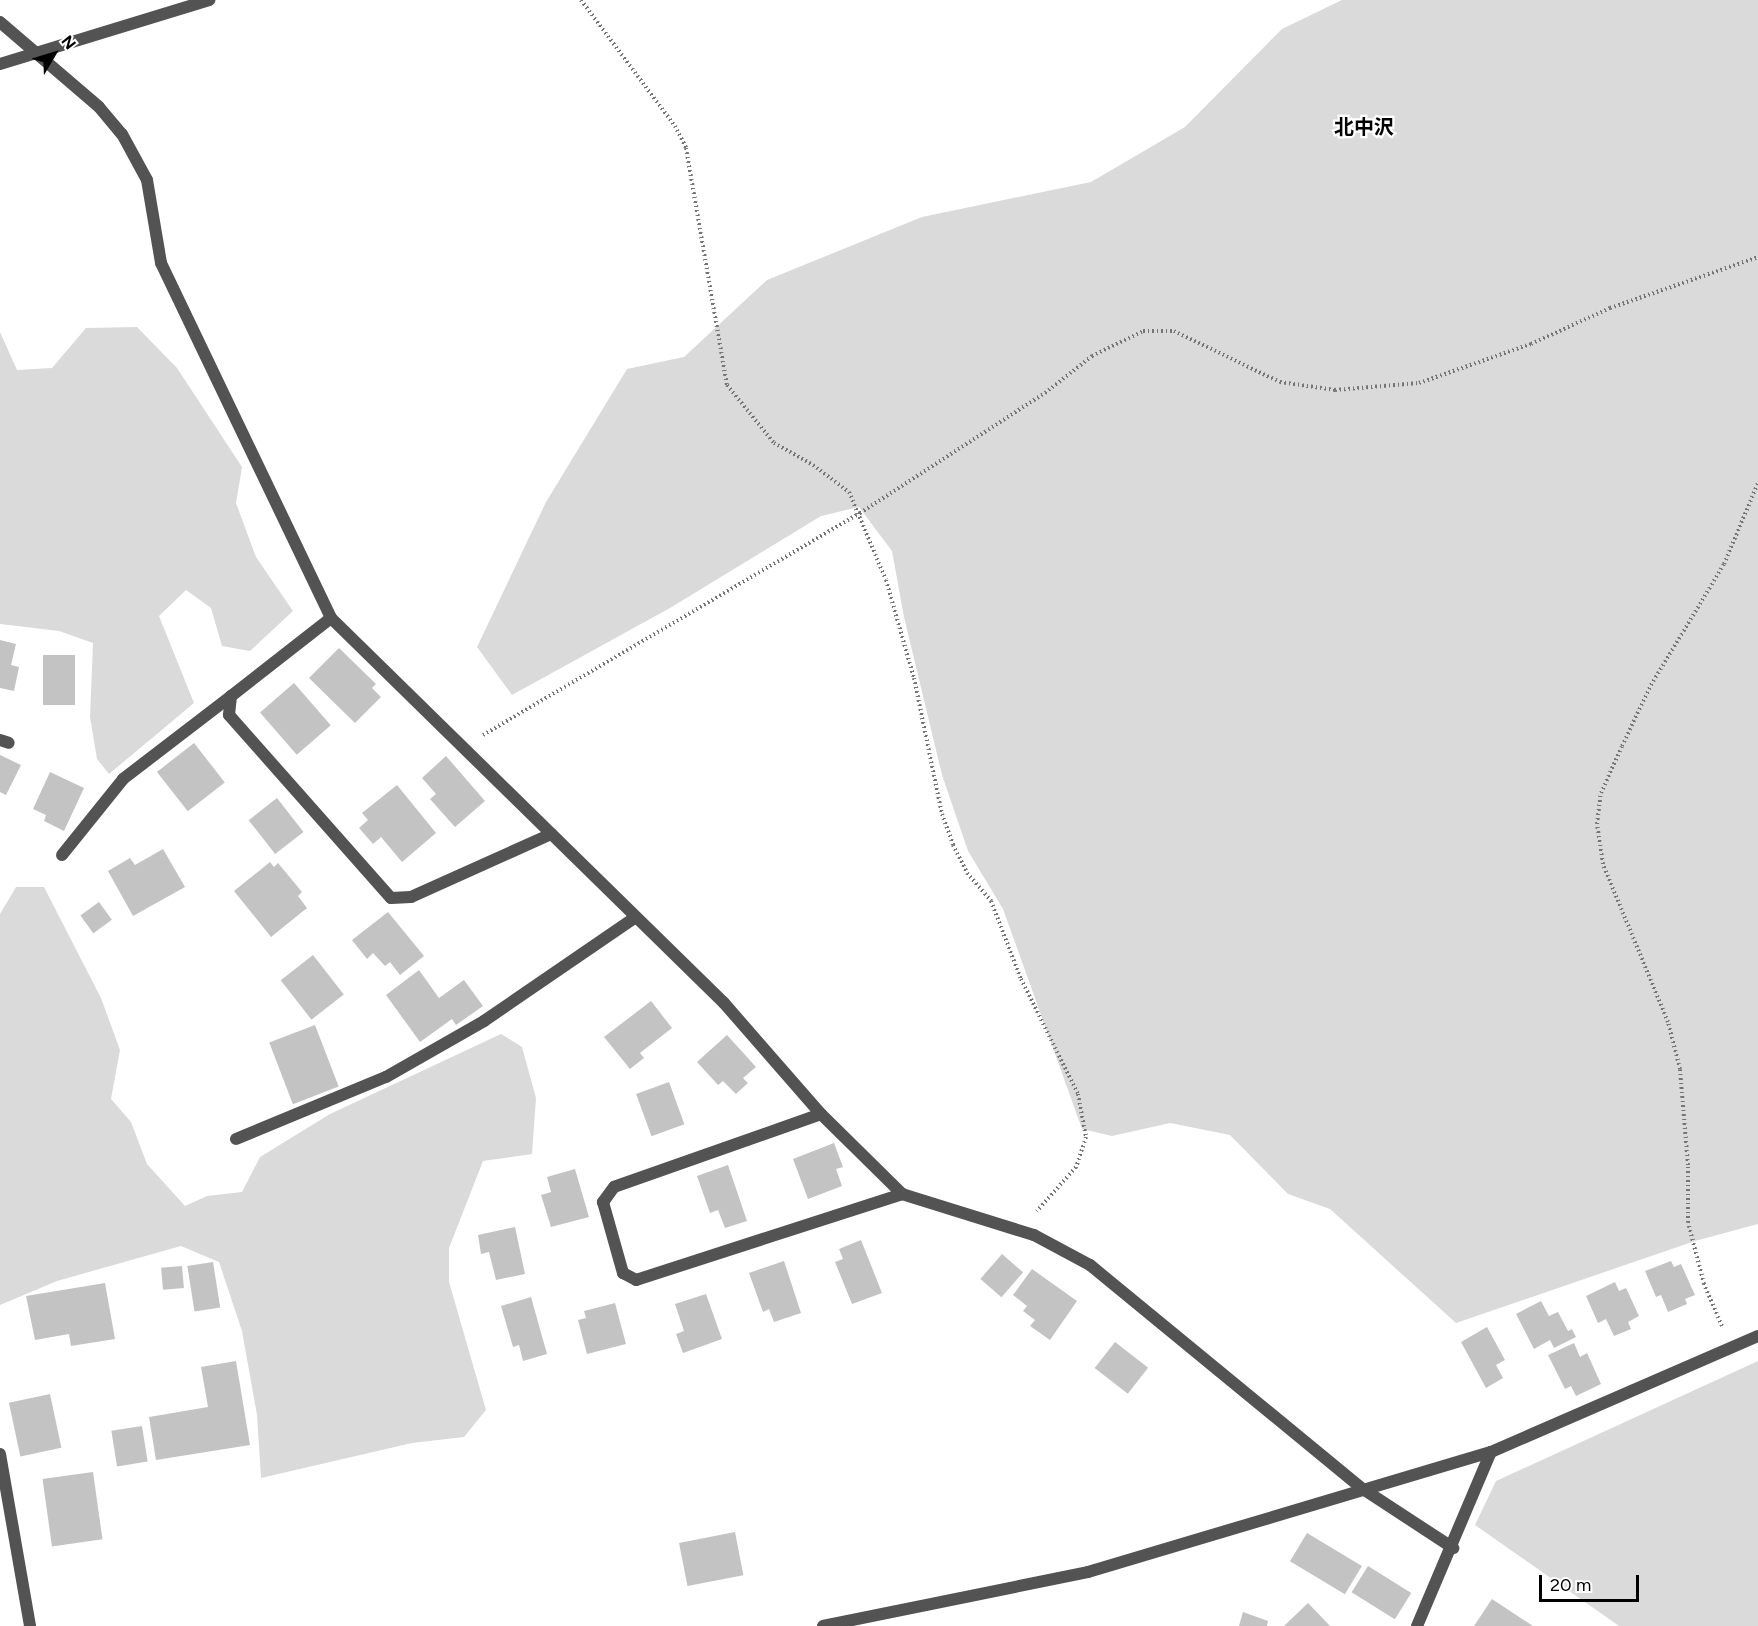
<!DOCTYPE html>
<meta charset="utf-8">
<style>
body{margin:0}
#map{position:relative;width:1758px;height:1626px;overflow:hidden;background:#fff;font-family:Figtree,"Noto Sans JP",sans-serif}
div>[style]{position:absolute}
.green>*{inset:0;background:#dadada}
.building>*{inset:0;background:#c3c3c3;transform-origin:0 0}
.path>*{height:4px;margin-top:-2px;transform-origin:0;background:repeating-linear-gradient(90deg,#757575 0 1.5px,transparent 0 4.5px)}
.lane>*{height:12px;margin:-6px;padding:0 6px;transform-origin:6px;border-radius:6px;background:#535353}
.street>*{height:12px;margin:-6px;padding:0 6px;transform-origin:6px;border-radius:6px;background:#535353}
span{translate:-50% -50%;white-space:nowrap;text-align:center;line-height:1.15;-webkit-text-stroke:4.5px #fff;paint-order:stroke}
.neighbourhood-label{font-size:20px;color:#000;font-weight:700}
.north{position:absolute;left:24px;top:24px;width:60px;height:60px;-webkit-text-stroke:4px #fff;paint-order:stroke;rotate:52deg;font-size:16px;font-weight:700;line-height:24px;text-align:center;color:#000}
.north::after{content:'';display:block;margin:auto;width:21px;height:27px;background:#000;clip-path:polygon(50% 0,100% 100%,50% 72%,0 100%)}
.scale{position:absolute;left:1539px;top:1575px;width:100px;height:27px;box-sizing:border-box;border:3px solid #000;border-top:0;padding-left:8px;font-size:18px;line-height:21px;white-space:nowrap;color:#000;-webkit-text-stroke:4px #fff;paint-order:stroke}
</style>
<div id="map">
<div class="green">
<i style="clip-path:polygon(1342px 0,1758px 0,1758px 1224px,1695px 1241px,1456px 1323px,1330px 1209px,1288px 1194px,1230px 1135px,1170px 1123px,1112px 1136px,1082px 1129px,1003px 909px,968px 851px,942px 775px,904px 617px,892px 551px,859px 507px,821px 516px,670px 608px,512px 695px,477px 647px,546px 502px,627px 369px,684px 357px,767px 280px,922px 217px,1091px 182px,1185px 127px,1282px 29px)"></i>
<i style="clip-path:polygon(137px 327px,177px 368px,242px 467px,236px 503px,256px 557px,293px 611px,250px 651px,222px 646px,211px 608px,186px 590px,159px 616px,194px 703px,109px 774px,97px 759px,90px 717px,93px 643px,59px 631px,0 624px,0 332px,17px 370px,52px 368px,86px 328px)"></i>
<i style="clip-path:polygon(16px 887px,44px 887px,101px 998px,120px 1050px,111px 1099px,131px 1122px,147px 1164px,185px 1206px,207px 1196px,242px 1192px,260px 1157px,330px 1114px,501px 1034px,522px 1047px,536px 1098px,532px 1154px,483px 1161px,449px 1248px,449px 1282px,486px 1410px,464px 1437px,412px 1443px,261px 1478px,257px 1415px,242px 1331px,219px 1262px,181px 1246px,57px 1281px,0 1305px,0 914px)"></i>
<i style="clip-path:polygon(1758px 1361px,1758px 1626px,1619px 1626px,1475px 1525px,1496px 1481px)"></i>
</div>
<div class="building">
<i style="clip-path:polygon(0 640px,16px 644px,11px 665px,19px 667px,14px 691px,0 688px)"></i>
<i style="clip-path:polygon(339px 648px,376px 684px,372px 688px,381px 697px,355px 723px,309px 678px)"></i>
<i style="left:43px;top:655px;width:32px;height:50px"></i>
<i style="left:294px;top:683px;width:56px;height:45px;rotate:49deg"></i>
<i style="left:194px;top:743px;width:50px;height:47px;rotate:52deg"></i>
<i style="clip-path:polygon(0 755px,21px 765px,6px 795px,0 792px)"></i>
<i style="clip-path:polygon(446px 756px,485px 801px,455px 827px,430px 799px,436px 794px,422px 778px)"></i>
<i style="clip-path:polygon(50px 772px,84px 788px,64px 831px,44px 821px,46px 815px,33px 809px)"></i>
<i style="clip-path:polygon(397px 785px,436px 833px,402px 862px,381px 837px,373px 844px,359px 828px,368px 820px,362px 813px)"></i>
<i style="left:277px;top:798px;width:43px;height:36px;rotate:52deg"></i>
<i style="clip-path:polygon(163px 849px,185px 887px,133px 916px,108px 871px,130px 858px,135px 865px)"></i>
<i style="clip-path:polygon(270px 862px,274px 867px,278px 863px,302px 892px,298px 896px,307px 908px,271px 937px,234px 891px)"></i>
<i style="left:99px;top:902px;width:22px;height:23px;rotate:54deg"></i>
<i style="clip-path:polygon(388px 912px,424px 956px,400px 975px,390px 962px,385px 966px,373px 953px,367px 959px,352px 940px)"></i>
<i style="left:313px;top:955px;width:50px;height:41px;rotate:52deg"></i>
<i style="clip-path:polygon(419px 970px,439px 998px,464px 980px,483px 1006px,456px 1025px,452px 1019px,420px 1042px,386px 995px)"></i>
<i style="clip-path:polygon(651px 1001px,672px 1028px,640px 1053px,644px 1058px,630px 1069px,604px 1037px)"></i>
<i style="left:315px;top:1025px;width:66px;height:49px;rotate:69deg"></i>
<i style="clip-path:polygon(727px 1035px,756px 1067px,743px 1078px,748px 1083px,736px 1094px,723px 1081px,718px 1085px,697px 1062px)"></i>
<i style="left:669px;top:1082px;width:45px;height:35px;rotate:70deg"></i>
<i style="clip-path:polygon(834px 1143px,843px 1167px,836px 1169px,842px 1186px,808px 1199px,793px 1159px)"></i>
<i style="clip-path:polygon(728px 1165px,747px 1221px,725px 1228px,718px 1210px,710px 1213px,697px 1176px)"></i>
<i style="clip-path:polygon(575px 1169px,589px 1217px,551px 1227px,541px 1195px,551px 1192px,547px 1177px)"></i>
<i style="clip-path:polygon(515px 1227px,525px 1274px,496px 1280px,489px 1252px,481px 1254px,478px 1235px)"></i>
<i style="clip-path:polygon(861px 1240px,882px 1293px,852px 1304px,835px 1262px,843px 1259px,839px 1249px)"></i>
<i style="left:1002px;top:1254px;width:28px;height:33px;rotate:41deg"></i>
<i style="clip-path:polygon(784px 1261px,801px 1313px,774px 1322px,769px 1309px,763px 1312px,749px 1273px)"></i>
<i style="clip-path:polygon(1671px 1261px,1674px 1267px,1681px 1264px,1695px 1295px,1685px 1299px,1687px 1304px,1668px 1312px,1661px 1295px,1656px 1297px,1645px 1271px)"></i>
<i style="left:213px;top:1262px;width:46px;height:26px;rotate:81deg"></i>
<i style="left:182px;top:1266px;width:22px;height:21px;rotate:85deg"></i>
<i style="clip-path:polygon(1032px 1269px,1077px 1301px,1050px 1340px,1030px 1326px,1035px 1320px,1023px 1311px,1027px 1306px,1013px 1295px)"></i>
<i style="clip-path:polygon(1615px 1282px,1619px 1291px,1626px 1288px,1639px 1316px,1628px 1322px,1631px 1329px,1614px 1336px,1606px 1319px,1598px 1323px,1586px 1296px)"></i>
<i style="clip-path:polygon(105px 1283px,115px 1339px,71px 1346px,69px 1334px,35px 1340px,26px 1296px)"></i>
<i style="clip-path:polygon(706px 1294px,722px 1339px,683px 1353px,676px 1334px,684px 1331px,675px 1304px)"></i>
<i style="clip-path:polygon(531px 1297px,547px 1354px,523px 1361px,519px 1345px,513px 1347px,501px 1306px)"></i>
<i style="clip-path:polygon(1541px 1301px,1549px 1316px,1558px 1312px,1568px 1331px,1572px 1329px,1576px 1337px,1554px 1348px,1550px 1340px,1534px 1349px,1516px 1314px)"></i>
<i style="clip-path:polygon(615px 1303px,626px 1344px,587px 1354px,578px 1320px,586px 1318px,584px 1311px)"></i>
<i style="clip-path:polygon(1487px 1327px,1505px 1360px,1496px 1365px,1503px 1378px,1486px 1388px,1461px 1342px)"></i>
<i style="left:1115px;top:1342px;width:42px;height:33px;rotate:38deg"></i>
<i style="clip-path:polygon(1574px 1343px,1580px 1357px,1587px 1353px,1601px 1384px,1576px 1396px,1571px 1386px,1565px 1389px,1548px 1355px)"></i>
<i style="clip-path:polygon(236px 1361px,250px 1445px,156px 1460px,149px 1417px,208px 1407px,201px 1367px)"></i>
<i style="left:50px;top:1394px;width:55px;height:42px;rotate:78deg"></i>
<i style="left:142px;top:1426px;width:36px;height:31px;rotate:81deg"></i>
<i style="left:93px;top:1472px;width:68px;height:51px;rotate:82deg"></i>
<i style="left:735px;top:1532px;width:44px;height:57px;rotate:79deg"></i>
<i style="left:1307px;top:1533px;width:64px;height:33px;rotate:31deg"></i>
<i style="left:1368px;top:1566px;width:51px;height:31px;rotate:32deg"></i>
<i style="clip-path:polygon(1492px 1599px,1533px 1626px,1474px 1626px)"></i>
<i style="clip-path:polygon(1308px 1603px,1330px 1626px,1284px 1626px)"></i>
<i style="clip-path:polygon(1243px 1612px,1268px 1621px,1267px 1626px,1239px 1626px)"></i>
</div>
<div class="path">
<i style="left:581px;top:0;width:157px;rotate:53.3deg"></i>
<i style="left:675px;top:126px;width:25px;rotate:63deg"></i>
<i style="left:686px;top:148px;width:241px;rotate:80.2deg"></i>
<i style="left:727px;top:385px;width:75px;rotate:51deg"></i>
<i style="left:774px;top:443px;width:45px;rotate:29.4deg"></i>
<i style="left:813px;top:465px;width:45px;rotate:36.9deg"></i>
<i style="left:849px;top:492px;width:95px;rotate:67.2deg"></i>
<i style="left:886px;top:580px;width:102px;rotate:74.1deg"></i>
<i style="left:914px;top:678px;width:139px;rotate:78.4deg"></i>
<i style="left:942px;top:814px;width:33px;rotate:70deg"></i>
<i style="left:953px;top:845px;width:31px;rotate:63deg"></i>
<i style="left:967px;top:873px;width:37px;rotate:49deg"></i>
<i style="left:991px;top:901px;width:84px;rotate:69deg"></i>
<i style="left:1021px;top:979px;width:128px;rotate:63.6deg"></i>
<i style="left:1078px;top:1094px;width:44px;rotate:79.5deg"></i>
<i style="left:1086px;top:1137px;width:32px;rotate:108deg"></i>
<i style="left:1076px;top:1167px;width:59px;rotate:131.6deg"></i>
<i style="left:483px;top:735px;width:438px;rotate:-30.5deg"></i>
<i style="left:860px;top:513px;width:221px;rotate:-33deg"></i>
<i style="left:1045px;top:393px;width:60px;rotate:-38.2deg"></i>
<i style="left:1092px;top:356px;width:57px;rotate:-26.1deg"></i>
<i style="left:1143px;top:331px;width:31px"></i>
<i style="left:1174px;top:331px;width:118px;rotate:25.7deg"></i>
<i style="left:1280px;top:382px;width:56px;rotate:8.3deg"></i>
<i style="left:1335px;top:390px;width:84px;rotate:-4.8deg"></i>
<i style="left:1419px;top:383px;width:119px;rotate:-19.2deg"></i>
<i style="left:1531px;top:344px;width:87px;rotate:-24.5deg"></i>
<i style="left:1610px;top:308px;width:157px;rotate:-19deg"></i>
<i style="left:1722px;top:1326px;width:46px;rotate:-113.2deg"></i>
<i style="left:1704px;top:1284px;width:64px;rotate:-104.5deg"></i>
<i style="left:1688px;top:1222px;width:57px;rotate:-90deg"></i>
<i style="left:1688px;top:1165px;width:96px;rotate:-94.8deg"></i>
<i style="left:1680px;top:1069px;width:49px;rotate:-104.3deg"></i>
<i style="left:1668px;top:1022px;width:171px;rotate:-112.4deg"></i>
<i style="left:1603px;top:864px;width:40px;rotate:-98.5deg"></i>
<i style="left:1597px;top:824px;width:31px;rotate:-83deg"></i>
<i style="left:1601px;top:793px;width:51px;rotate:-65.9deg"></i>
<i style="left:1622px;top:746px;width:68px;rotate:-64.6deg"></i>
<i style="left:1651px;top:685px;width:141px;rotate:-58.9deg"></i>
<i style="left:1724px;top:564px;width:88px;rotate:-67.2deg"></i>
</div>
<div class="lane">
<i style="left:0;top:740px;width:9px;rotate:18deg"></i>
<i style="left:62px;top:855px;width:97px;rotate:-51.2deg"></i>
<i style="left:123px;top:779px;width:136px;rotate:-37.5deg"></i>
<i style="left:236px;top:1139px;width:162px;rotate:-22.5deg"></i>
<i style="left:386px;top:1077px;width:113px;rotate:-29.7deg"></i>
<i style="left:484px;top:1021px;width:184px;rotate:-34.4deg"></i>
<i style="left:0;top:1454px;width:175px;rotate:80.1deg"></i>
</div>
<div class="street">
<i style="left:0;top:22px;width:130px;rotate:40.6deg"></i>
<i style="left:99px;top:107px;width:35px;rotate:50deg"></i>
<i style="left:122px;top:134px;width:52px;rotate:61.5deg"></i>
<i style="left:147px;top:180px;width:84px;rotate:80.4deg"></i>
<i style="left:161px;top:263px;width:394px;rotate:64.4deg"></i>
<i style="left:331px;top:618px;width:550px;rotate:44.41deg"></i>
<i style="left:724px;top:1003px;width:147px;rotate:48.9deg"></i>
<i style="left:821px;top:1114px;width:114px;rotate:44.6deg"></i>
<i style="left:902px;top:1194px;width:138px;rotate:17.3deg"></i>
<i style="left:1034px;top:1235px;width:64px;rotate:28.2deg"></i>
<i style="left:1090px;top:1265px;width:353px;rotate:39.4deg"></i>
<i style="left:1363px;top:1489px;width:108px;rotate:33.2deg"></i>
<i style="left:0;top:64px;width:219px;rotate:-17deg"></i>
<i style="left:331px;top:618px;width:127px;rotate:142deg"></i>
<i style="left:231px;top:696px;width:19px;rotate:96deg"></i>
<i style="left:229px;top:715px;width:244px;rotate:48.5deg"></i>
<i style="left:391px;top:898px;width:20px;rotate:-3deg"></i>
<i style="left:411px;top:897px;width:154px;rotate:-24.2deg"></i>
<i style="left:821px;top:1114px;width:219px;rotate:160.6deg"></i>
<i style="left:614px;top:1187px;width:19px;rotate:126deg"></i>
<i style="left:603px;top:1202px;width:74px;rotate:74.3deg"></i>
<i style="left:623px;top:1273px;width:15px;rotate:28deg"></i>
<i style="left:636px;top:1280px;width:280px;rotate:-17.9deg"></i>
<i style="left:823px;top:1626px;width:270px;rotate:-11.5deg"></i>
<i style="left:1088px;top:1572px;width:420px;rotate:-16.6deg"></i>
<i style="left:1491px;top:1452px;width:291px;rotate:-23.5deg"></i>
<i style="left:1417px;top:1626px;width:189px;rotate:-67deg"></i>
</div>
<div class="neighbourhood-label">
<span style="left:1364px;top:127px">北中沢</span>
</div>
<div class="north">N</div>
<div class="scale">20 m</div>
</div>
